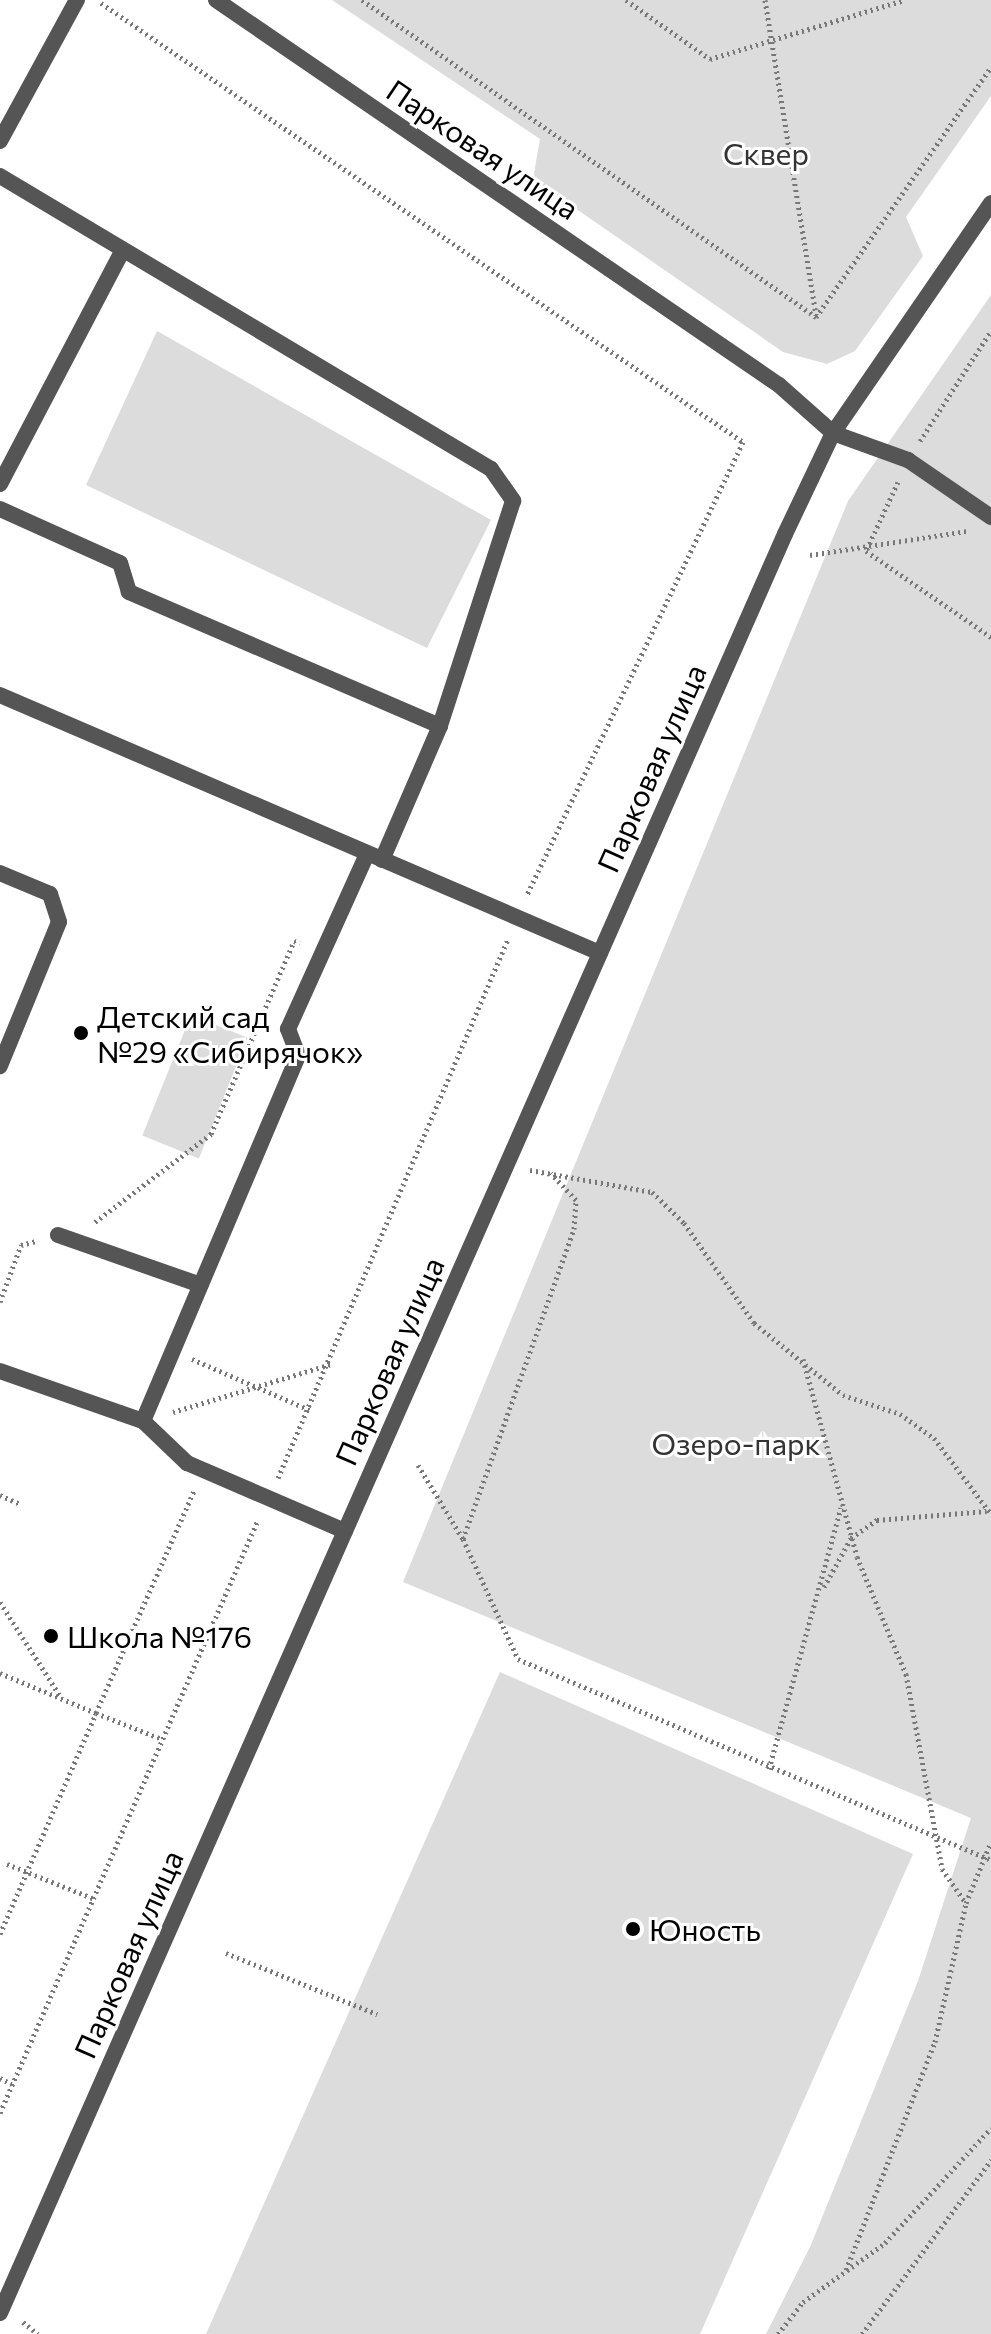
<!DOCTYPE html>
<meta charset="utf-8">
<style>
body{margin:0}
#map{position:relative;width:991px;height:2334px;overflow:hidden;background:#fff;font-family:Commissioner,sans-serif}
div>[style]{position:absolute}
.green>*{inset:0;background:#dcdcdc;transform-origin:0 0}
.path>*{height:5px;margin-top:-2.5px;transform-origin:0;background:repeating-linear-gradient(90deg,#777 0 2px,transparent 0 6px)}
.service>*{height:16px;margin:-8px;padding:0 8px;transform-origin:8px;border-radius:8px;background:#555}
.minor>*{height:16px;margin:-8px;padding:0 8px;transform-origin:8px;border-radius:8px;background:#555}
.tertiary>*{height:16px;margin:-8px;padding:0 8px;transform-origin:8px;border-radius:8px;background:#555}
.dots>*{width:22px;height:22px;translate:-50% -50%;box-sizing:border-box;border:4px solid #fff;border-radius:50%}
span{translate:-50% -50%;white-space:nowrap;text-align:center;line-height:1.15;-webkit-text-stroke:6px #fff;paint-order:stroke}
.street-label{font-size:30px;color:#000}
.park-label{font-size:30px;color:#333}
.poi-label{font-size:30px;color:#000}
.left{translate:0 -50%;text-align:left}
</style>
<div id="map">
<div class="green">
<i style="clip-path:polygon(332px 0,991px 0,991px 96px,906px 217px,923px 256px,855px 351px,827px 364px,783px 352px,533px 179px,540px 139px)"></i>
<i style="clip-path:polygon(991px 295px,991px 2334px,766px 2334px,810px 2247px,918px 1981px,971px 1818px,403px 1582px,848px 501px)"></i>
<i style="clip-path:polygon(157px 331px,491px 520px,427px 648px,86px 485px)"></i>
<i style="left:191px;top:1015px;width:61px;height:130px;rotate:22deg"></i>
<i style="clip-path:polygon(500px 1672px,913px 1854px,700px 2334px,206px 2334px)"></i>
</div>
<div class="path">
<i style="left:362px;top:0;width:554px;rotate:34.92deg"></i>
<i style="left:816px;top:317px;width:305px;rotate:-55deg"></i>
<i style="left:626px;top:0;width:103px;rotate:35.1deg"></i>
<i style="left:710px;top:59px;width:203px;rotate:-16.9deg"></i>
<i style="left:765px;top:0;width:319px;rotate:80.8deg"></i>
<i style="left:101px;top:3px;width:778px;rotate:34.36deg"></i>
<i style="left:743px;top:442px;width:504px;rotate:115.5deg"></i>
<i style="left:920px;top:441px;width:131px;rotate:-57.2deg"></i>
<i style="left:898px;top:482px;width:76px;rotate:114.9deg"></i>
<i style="left:866px;top:551px;width:152px;rotate:34.5deg"></i>
<i style="left:810px;top:555px;width:158px;rotate:-8.7deg"></i>
<i style="left:530px;top:1170px;width:124px;rotate:10.2deg"></i>
<i style="left:652px;top:1192px;width:45px;rotate:44.1deg"></i>
<i style="left:684px;top:1223px;width:122px;rotate:55deg"></i>
<i style="left:754px;top:1323px;width:114px;rotate:39deg"></i>
<i style="left:843px;top:1395px;width:60px;rotate:18.4deg"></i>
<i style="left:900px;top:1414px;width:42px;rotate:35.2deg"></i>
<i style="left:934px;top:1438px;width:95px;rotate:53.1deg"></i>
<i style="left:95px;top:1222px;width:146px;rotate:-37.2deg"></i>
<i style="left:211px;top:1134px;width:210px;rotate:-66.7deg"></i>
<i style="left:294px;top:941px;width:6px;rotate:18deg"></i>
<i style="left:0;top:1302px;width:61px;rotate:-69.8deg"></i>
<i style="left:21px;top:1245px;width:16px;rotate:-15deg"></i>
<i style="left:192px;top:1359px;width:131px;rotate:23.4deg"></i>
<i style="left:803px;top:1359px;width:205px;rotate:74.7deg"></i>
<i style="left:857px;top:1557px;width:127px;rotate:67.3deg"></i>
<i style="left:906px;top:1674px;width:198px;rotate:79.5deg"></i>
<i style="left:942px;top:1869px;width:42px;rotate:54.8deg"></i>
<i style="left:173px;top:1412px;width:165px;rotate:-16.9deg"></i>
<i style="left:418px;top:1465px;width:87px;rotate:58.7deg"></i>
<i style="left:463px;top:1539px;width:132px;rotate:65.4deg"></i>
<i style="left:518px;top:1659px;width:514px;rotate:23.02deg"></i>
<i style="left:278px;top:1478px;width:586px;rotate:-66.89deg"></i>
<i style="left:0;top:1495px;width:22px;rotate:24deg"></i>
<i style="left:463px;top:1539px;width:329px;rotate:-70.3deg"></i>
<i style="left:574px;top:1229px;width:29px;rotate:-86deg"></i>
<i style="left:576px;top:1200px;width:37px;rotate:-133deg"></i>
<i style="left:824px;top:1587px;width:56px;rotate:-61.1deg"></i>
<i style="left:851px;top:1538px;width:32px;rotate:-35deg"></i>
<i style="left:877px;top:1520px;width:110px;rotate:-4.7deg"></i>
<i style="left:0;top:1602px;width:112px;rotate:57.4deg"></i>
<i style="left:0;top:1673px;width:104px;rotate:22.6deg"></i>
<i style="left:96px;top:1713px;width:243px;rotate:-66.2deg"></i>
<i style="left:769px;top:1769px;width:271px;rotate:-74.6deg"></i>
<i style="left:7px;top:1864px;width:95px;rotate:21.7deg"></i>
<i style="left:0;top:1934px;width:241px;rotate:-66.5deg"></i>
<i style="left:96px;top:1713px;width:71px;rotate:21.5deg"></i>
<i style="left:226px;top:1953px;width:163px;rotate:22deg"></i>
<i style="left:0;top:2078px;width:13px;rotate:27deg"></i>
<i style="left:0;top:2113px;width:647px;rotate:-66.49deg"></i>
<i style="left:846px;top:2270px;width:245px;rotate:-68.7deg"></i>
<i style="left:935px;top:2042px;width:142px;rotate:-77.4deg"></i>
<i style="left:966px;top:1903px;width:66px;rotate:-67.7deg"></i>
<i style="left:23px;top:2322px;width:19px;rotate:39deg"></i>
<i style="left:778px;top:2334px;width:41px;rotate:-52deg"></i>
<i style="left:803px;top:2302px;width:101px;rotate:-35.7deg"></i>
<i style="left:885px;top:2243px;width:156px;rotate:-47.3deg"></i>
<i style="left:862px;top:2334px;width:217px;rotate:-53.4deg"></i>
</div>
<div class="service">
<i style="left:0;top:176px;width:572px;rotate:30.83deg"></i>
<i style="left:491px;top:469px;width:39px;rotate:55deg"></i>
<i style="left:513px;top:501px;width:237px;rotate:108deg"></i>
<i style="left:440px;top:726px;width:339px;rotate:-156.7deg"></i>
<i style="left:129px;top:592px;width:30px;rotate:-107deg"></i>
<i style="left:120px;top:563px;width:132px;rotate:-155.8deg"></i>
<i style="left:833px;top:433px;width:80px;rotate:19.8deg"></i>
<i style="left:908px;top:460px;width:101px;rotate:34.5deg"></i>
<i style="left:0;top:484px;width:264px;rotate:-62.3deg"></i>
<i style="left:0;top:695px;width:653px;rotate:23.27deg"></i>
<i style="left:382px;top:860px;width:146px;rotate:-66.6deg"></i>
<i style="left:0;top:873px;width:54px;rotate:22.8deg"></i>
<i style="left:50px;top:894px;width:29px;rotate:72deg"></i>
<i style="left:59px;top:922px;width:156px;rotate:112.3deg"></i>
<i style="left:58px;top:1235px;width:151px;rotate:19.3deg"></i>
<i style="left:143px;top:1421px;width:397px;rotate:-67deg"></i>
<i style="left:298px;top:1055px;width:28px;rotate:-111deg"></i>
<i style="left:288px;top:1029px;width:192px;rotate:-65.7deg"></i>
</div>
<div class="minor">
<i style="left:216px;top:0;width:682px;rotate:34.37deg"></i>
<i style="left:779px;top:385px;width:72px;rotate:41.6deg"></i>
<i style="left:0;top:141px;width:161px;rotate:-61.4deg"></i>
<i style="left:0;top:1371px;width:151px;rotate:19.3deg"></i>
<i style="left:143px;top:1421px;width:61px;rotate:43.7deg"></i>
<i style="left:187px;top:1463px;width:172px;rotate:23.3deg"></i>
</div>
<div class="tertiary">
<i style="left:0;top:2313px;width:1944px;rotate:-66.19deg"></i>
<i style="left:785px;top:534px;width:112px;rotate:-64.6deg"></i>
<i style="left:833px;top:433px;width:279px;rotate:-55.5deg"></i>
</div>
<div class="dots">
<i style="left:81px;top:1033px;background:#000"></i>
<i style="left:51px;top:1636px;background:#000"></i>
<i style="left:633px;top:1929px;background:#000"></i>
</div>
<div class="street-label">
<span style="left:483px;top:149px;rotate:34deg">Парковая улица</span>
<span style="left:651px;top:768px;rotate:-66deg">Парковая улица</span>
<span style="left:389px;top:1361px;rotate:-66deg">Парковая улица</span>
<span style="left:128px;top:1954px;rotate:-66deg">Парковая улица</span>
</div>
<div class="park-label">
<span style="left:766px;top:153px">Сквер</span>
<span style="left:736px;top:1443px">Озеро-парк</span>
</div>
<div class="poi-label">
<span class="left" style="left:97px;top:1033px">Детский сад<br>№29 «Сибирячок»</span>
<span class="left" style="left:67px;top:1636px">Школа №176</span>
<span class="left" style="left:649px;top:1929px">Юность</span>
</div>
</div>
